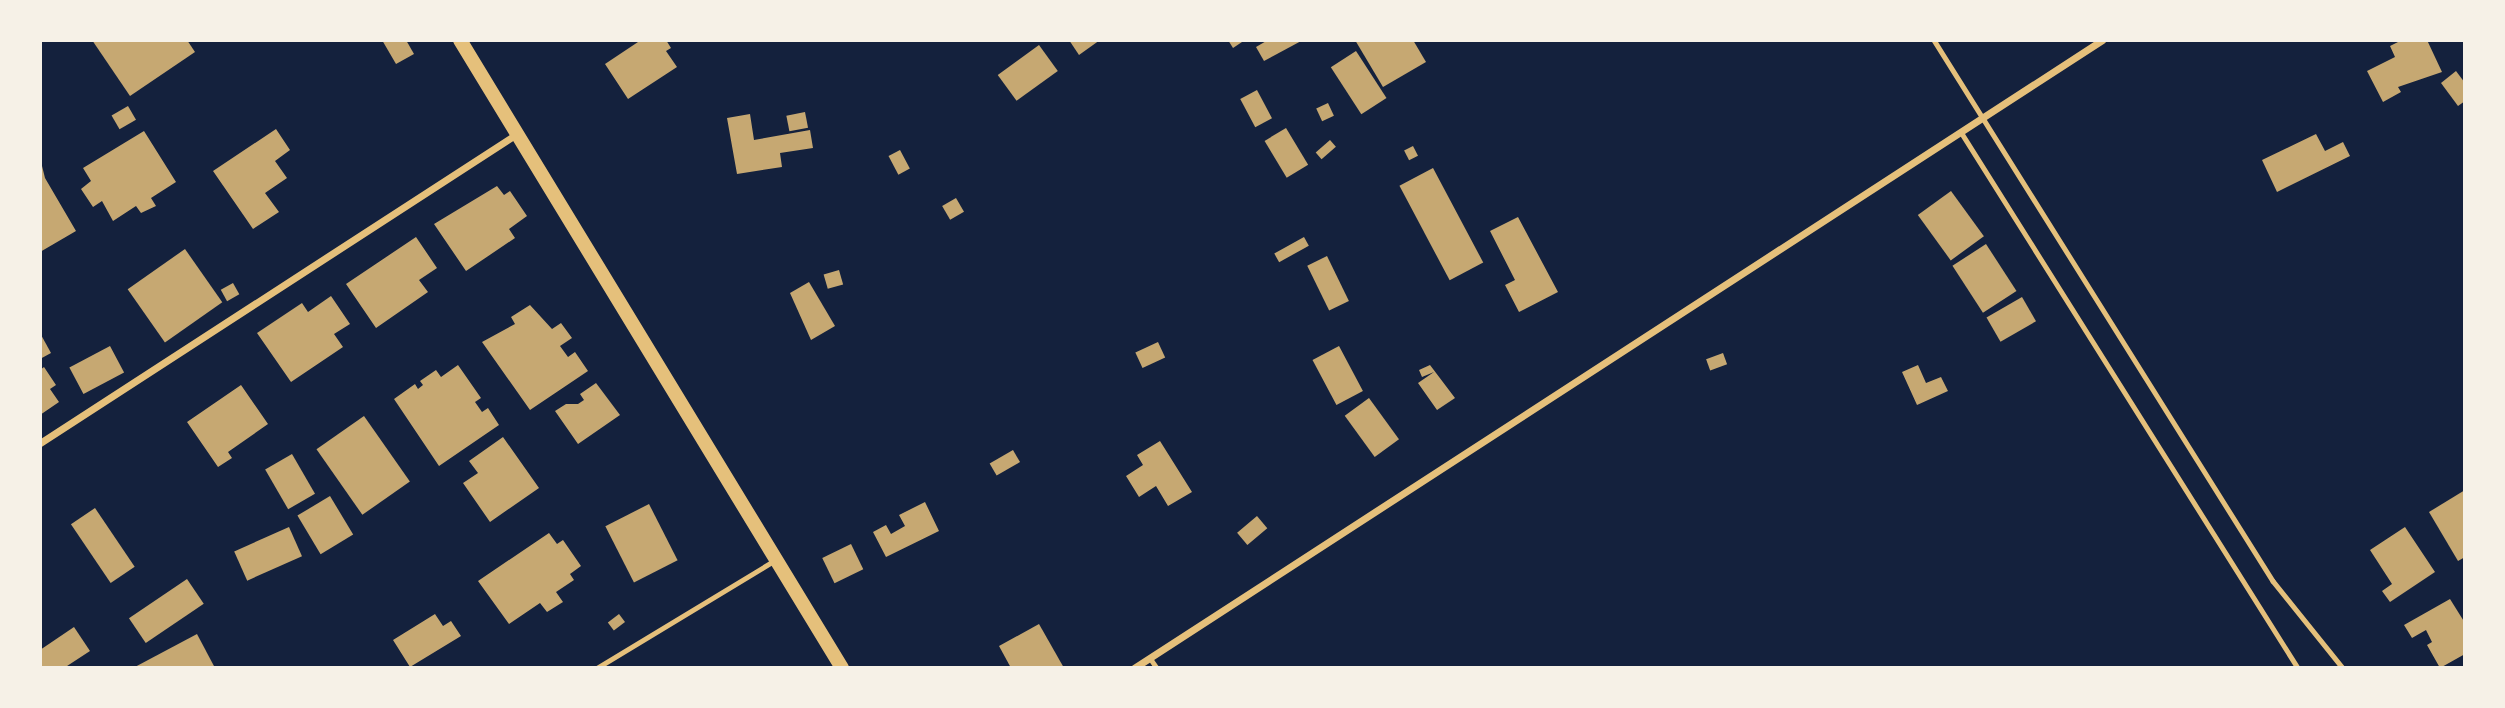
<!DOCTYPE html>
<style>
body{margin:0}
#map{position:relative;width:2505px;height:708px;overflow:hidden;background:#14213d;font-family:"Public Sans",sans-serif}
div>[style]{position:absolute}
.building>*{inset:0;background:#c6a872;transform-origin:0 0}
.service>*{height:4.5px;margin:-2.25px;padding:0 2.25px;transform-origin:2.25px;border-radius:2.25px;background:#e5c07b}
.minor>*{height:7px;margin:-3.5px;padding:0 3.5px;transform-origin:3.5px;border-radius:3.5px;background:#e5c07b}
.primary>*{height:14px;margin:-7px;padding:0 7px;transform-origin:7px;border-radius:7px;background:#e5c07b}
span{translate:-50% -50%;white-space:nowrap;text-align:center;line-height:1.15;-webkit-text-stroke:5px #f6f1e7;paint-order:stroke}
.frame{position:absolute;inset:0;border:42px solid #f6f1e7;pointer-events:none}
</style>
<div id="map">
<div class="building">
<i style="clip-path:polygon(92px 40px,187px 40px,195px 52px,130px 96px)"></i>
<i style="clip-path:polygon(382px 40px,406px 40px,414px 54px,396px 64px)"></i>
<i style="clip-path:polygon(641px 40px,666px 40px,671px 48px,666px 51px,677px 67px,628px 99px,605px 64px)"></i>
<i style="clip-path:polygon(1069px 40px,1100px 40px,1079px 55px)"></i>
<i style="clip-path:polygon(1228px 40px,1245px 40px,1233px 48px)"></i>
<i style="clip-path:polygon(1268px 40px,1303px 40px,1264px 61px,1256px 47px)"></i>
<i style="clip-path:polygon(1355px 40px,1413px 40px,1426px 62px,1383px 87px)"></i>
<i style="clip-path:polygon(2402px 40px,2427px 40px,2442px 72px,2398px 87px,2401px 92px,2383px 102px,2367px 71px,2395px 57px,2390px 46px)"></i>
<i style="left:1039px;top:45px;width:32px;height:51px;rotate:54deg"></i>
<i style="left:1356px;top:51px;width:56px;height:30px;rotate:57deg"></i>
<i style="clip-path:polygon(2456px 71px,2465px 83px,2465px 101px,2458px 106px,2441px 83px)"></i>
<i style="left:1257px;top:90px;width:32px;height:19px;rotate:62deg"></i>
<i style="left:1328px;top:103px;width:14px;height:13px;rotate:65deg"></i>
<i style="left:128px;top:106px;width:16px;height:19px;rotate:60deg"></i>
<i style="left:805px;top:112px;width:16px;height:19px;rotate:79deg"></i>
<i style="clip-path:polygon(750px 114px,754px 140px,810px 130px,813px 148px,780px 153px,782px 167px,737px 174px,727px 118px)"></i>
<i style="left:1286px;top:128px;width:43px;height:25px;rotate:59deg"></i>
<i style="clip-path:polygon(276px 129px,290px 150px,275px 161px,287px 178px,265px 193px,279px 212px,253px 229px,213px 171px)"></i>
<i style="clip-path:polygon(144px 131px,176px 182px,151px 198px,156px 206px,141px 213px,136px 206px,113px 221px,102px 201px,93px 207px,81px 189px,91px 181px,83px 168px)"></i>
<i style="clip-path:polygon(2316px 134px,2325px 151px,2343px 142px,2350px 156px,2277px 192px,2262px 160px)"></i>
<i style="left:1330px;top:140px;width:9px;height:19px;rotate:49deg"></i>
<i style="left:1413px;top:146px;width:11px;height:10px;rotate:63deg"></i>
<i style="left:900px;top:150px;width:21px;height:13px;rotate:62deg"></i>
<i style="clip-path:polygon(40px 158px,45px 178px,76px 231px,40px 252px)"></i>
<i style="left:1433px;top:168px;width:107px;height:38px;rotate:62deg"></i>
<i style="clip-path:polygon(497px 186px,504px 195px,510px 191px,527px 216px,509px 229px,515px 238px,466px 271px,434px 224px)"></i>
<i style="left:1951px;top:191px;width:56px;height:41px;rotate:54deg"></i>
<i style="left:956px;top:198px;width:16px;height:16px;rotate:60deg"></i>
<i style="clip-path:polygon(1518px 217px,1558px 292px,1519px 312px,1505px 285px,1515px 280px,1490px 231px)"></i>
<i style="clip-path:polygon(416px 237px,437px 268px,419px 280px,428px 292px,376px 328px,346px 284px)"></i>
<i style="left:1304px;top:237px;width:10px;height:34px;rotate:61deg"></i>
<i style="left:1986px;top:244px;width:56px;height:40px;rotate:57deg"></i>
<i style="left:185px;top:249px;width:65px;height:70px;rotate:55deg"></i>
<i style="left:1327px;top:256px;width:50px;height:22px;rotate:64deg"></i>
<i style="left:839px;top:270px;width:15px;height:16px;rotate:74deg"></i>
<i style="clip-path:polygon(809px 282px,835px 326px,811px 340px,790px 293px)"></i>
<i style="left:233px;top:283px;width:13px;height:14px;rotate:61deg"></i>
<i style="clip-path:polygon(331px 296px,350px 324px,334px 334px,343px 347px,291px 382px,257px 333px,302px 303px,308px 312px)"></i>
<i style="left:2022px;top:297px;width:28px;height:41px;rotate:60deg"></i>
<i style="clip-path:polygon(530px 305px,552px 329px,561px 323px,572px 338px,560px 346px,568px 357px,575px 352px,588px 371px,530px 410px,482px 342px,515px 324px,511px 317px)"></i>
<i style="clip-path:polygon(40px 333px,51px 353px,40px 359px)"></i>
<i style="left:1158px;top:342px;width:17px;height:25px;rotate:65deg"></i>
<i style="left:110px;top:346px;width:30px;height:46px;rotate:62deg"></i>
<i style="left:1339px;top:346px;width:51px;height:30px;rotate:62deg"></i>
<i style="left:1723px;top:353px;width:12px;height:18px;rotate:70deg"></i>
<i style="clip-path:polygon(458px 365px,481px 398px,475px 402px,482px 412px,488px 408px,499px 425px,439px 466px,394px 399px,415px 384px,418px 389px,423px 385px,420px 381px,436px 370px,441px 377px)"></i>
<i style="clip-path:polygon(1430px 365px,1455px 398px,1437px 410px,1418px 383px,1434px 372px,1422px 377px,1419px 370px)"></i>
<i style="clip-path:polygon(1918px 365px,1926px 383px,1941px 377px,1948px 391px,1917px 405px,1902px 372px)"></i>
<i style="clip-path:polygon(44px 367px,56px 385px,50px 389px,59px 402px,40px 415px,40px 370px)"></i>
<i style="clip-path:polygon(596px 383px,620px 415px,578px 444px,555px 411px,566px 404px,578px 404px,584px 400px,580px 394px)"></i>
<i style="clip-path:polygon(241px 385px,268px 424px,228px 452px,232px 458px,218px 467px,187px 422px)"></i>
<i style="left:1369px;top:398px;width:51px;height:30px;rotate:54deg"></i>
<i style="left:364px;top:416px;width:80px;height:58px;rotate:55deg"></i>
<i style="clip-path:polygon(503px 437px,539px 488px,490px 522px,463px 483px,478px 473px,469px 461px)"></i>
<i style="clip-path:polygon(1160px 441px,1192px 492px,1168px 506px,1156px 486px,1139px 497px,1126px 476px,1143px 465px,1137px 455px)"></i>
<i style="left:1013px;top:450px;width:14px;height:27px;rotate:60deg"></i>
<i style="left:292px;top:454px;width:46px;height:31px;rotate:60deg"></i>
<i style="clip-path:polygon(2465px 490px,2465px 557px,2458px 561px,2429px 512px)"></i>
<i style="left:330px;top:496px;width:45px;height:38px;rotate:59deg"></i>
<i style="clip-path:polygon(925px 502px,939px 531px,886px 557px,873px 532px,886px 525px,891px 534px,905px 526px,899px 515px)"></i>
<i style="left:649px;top:504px;width:63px;height:49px;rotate:63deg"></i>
<i style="left:95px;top:508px;width:71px;height:29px;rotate:56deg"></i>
<i style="left:1257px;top:516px;width:16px;height:26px;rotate:50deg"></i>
<i style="left:289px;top:527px;width:32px;height:60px;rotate:66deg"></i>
<i style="clip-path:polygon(2405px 527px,2435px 572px,2390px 602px,2382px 591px,2392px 584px,2370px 550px)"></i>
<i style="clip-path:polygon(549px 533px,557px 544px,563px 540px,581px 566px,570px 574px,574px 580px,556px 592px,563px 602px,547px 612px,540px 603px,509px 624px,478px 581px)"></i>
<i style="left:851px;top:544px;width:28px;height:32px;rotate:64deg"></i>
<i style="left:187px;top:579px;width:30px;height:70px;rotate:56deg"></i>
<i style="clip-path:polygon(2450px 599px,2465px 623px,2465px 654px,2440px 668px,2427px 645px,2432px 642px,2426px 630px,2412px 638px,2404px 625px)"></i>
<i style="clip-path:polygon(435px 614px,443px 626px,451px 621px,461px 636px,410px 667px,393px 640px)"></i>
<i style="left:619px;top:614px;width:10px;height:14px;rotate:53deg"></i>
<i style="clip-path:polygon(1039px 624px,1064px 668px,1011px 668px,999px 646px)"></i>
<i style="clip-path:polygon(74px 627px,90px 651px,64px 668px,40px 668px,40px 650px)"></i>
<i style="clip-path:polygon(197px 634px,215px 668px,133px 668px)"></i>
</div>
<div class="service">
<i style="left:1934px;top:40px;width:638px;rotate:57.93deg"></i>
<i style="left:2273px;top:581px;width:112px;rotate:51.2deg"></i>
<i style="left:1961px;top:132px;width:633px;rotate:57.84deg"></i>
<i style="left:1150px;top:658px;width:12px;rotate:55deg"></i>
<i style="left:597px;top:668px;width:208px;rotate:-31.2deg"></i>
</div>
<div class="minor">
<i style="left:40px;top:443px;width:566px;rotate:-32.96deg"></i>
<i style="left:1134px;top:668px;width:1154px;rotate:-32.97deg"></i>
</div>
<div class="primary">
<i style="left:460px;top:40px;width:735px;rotate:58.69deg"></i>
</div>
<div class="frame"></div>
</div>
